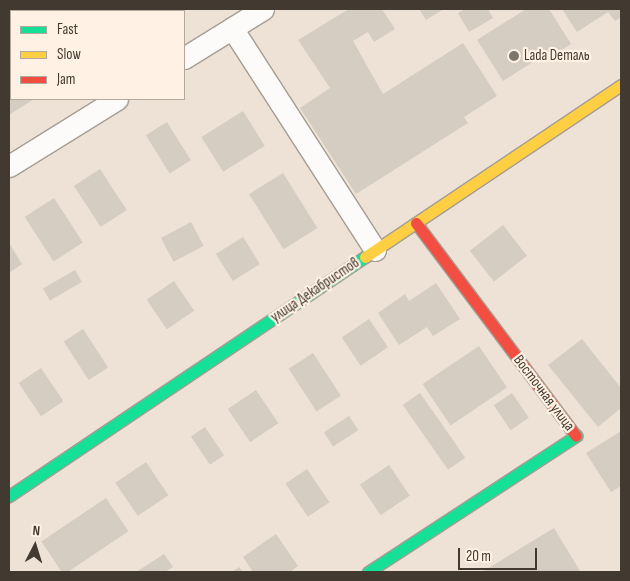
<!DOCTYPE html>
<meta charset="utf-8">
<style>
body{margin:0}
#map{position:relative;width:630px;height:581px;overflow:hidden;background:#eee2d6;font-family:"Sofia Sans Condensed",sans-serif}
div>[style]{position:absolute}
.building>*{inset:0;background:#d5ccc2;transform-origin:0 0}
.roads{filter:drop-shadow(1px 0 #a59d93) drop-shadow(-1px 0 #a59d93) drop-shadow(0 1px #a59d93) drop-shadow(0 -1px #a59d93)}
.street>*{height:21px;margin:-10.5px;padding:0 10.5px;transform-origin:10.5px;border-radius:10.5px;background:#fcfbf9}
.fast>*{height:11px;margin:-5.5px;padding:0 5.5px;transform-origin:5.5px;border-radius:5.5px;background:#16e098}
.slow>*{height:11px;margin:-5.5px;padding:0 5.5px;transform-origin:5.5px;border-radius:5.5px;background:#ffcf43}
.jam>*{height:11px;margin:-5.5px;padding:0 5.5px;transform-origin:5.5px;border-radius:5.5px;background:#f24e42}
.dots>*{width:14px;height:14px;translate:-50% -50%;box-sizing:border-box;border:2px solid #fff2e4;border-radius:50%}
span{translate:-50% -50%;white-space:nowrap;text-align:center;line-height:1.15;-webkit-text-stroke:4.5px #fff2e4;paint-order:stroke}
.poi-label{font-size:15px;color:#423a31}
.left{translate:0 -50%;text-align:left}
.street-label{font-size:15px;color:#423a31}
.frame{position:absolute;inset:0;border:10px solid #423a31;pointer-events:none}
.legend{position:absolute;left:10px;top:10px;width:175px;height:90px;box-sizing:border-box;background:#fff2e4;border:1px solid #b3a89c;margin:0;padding:6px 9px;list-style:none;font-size:15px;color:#423a31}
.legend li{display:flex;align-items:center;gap:10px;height:25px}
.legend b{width:25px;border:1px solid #b3a89c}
.north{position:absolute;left:10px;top:521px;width:50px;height:50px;-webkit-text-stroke:4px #fff2e4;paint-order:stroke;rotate:5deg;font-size:14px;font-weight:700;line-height:20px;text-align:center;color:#423a31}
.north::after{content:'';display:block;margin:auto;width:18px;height:22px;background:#423a31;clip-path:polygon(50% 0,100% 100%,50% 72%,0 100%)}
.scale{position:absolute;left:458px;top:548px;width:79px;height:22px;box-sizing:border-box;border:2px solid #423a31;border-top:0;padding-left:6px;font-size:15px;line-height:18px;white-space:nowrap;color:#423a31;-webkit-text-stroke:4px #fff2e4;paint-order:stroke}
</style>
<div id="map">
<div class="building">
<i style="left:42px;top:9px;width:37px;height:3px"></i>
<i style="left:91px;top:9px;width:73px;height:3px"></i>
<i style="clip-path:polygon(349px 9px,382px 9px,395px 29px,374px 42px,368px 32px,353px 41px,383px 94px,463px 43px,497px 96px,464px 117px,468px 123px,356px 194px,300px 108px,330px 88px,298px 40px)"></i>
<i style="clip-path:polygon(419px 9px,444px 9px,426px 20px)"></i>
<i style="clip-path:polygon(465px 9px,488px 9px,493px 18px,469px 32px,458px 13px)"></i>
<i style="clip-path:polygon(526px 9px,549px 9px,571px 44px,552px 56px,549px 52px,503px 81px,477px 40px)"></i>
<i style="clip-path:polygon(562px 9px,621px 9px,621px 17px,615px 21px,608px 12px,577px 32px)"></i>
<i style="clip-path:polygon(11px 54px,11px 99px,34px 99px,9px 115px)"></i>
<i style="left:243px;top:111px;width:41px;height:49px;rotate:58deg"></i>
<i style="left:167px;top:122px;width:45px;height:25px;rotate:58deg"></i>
<i style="left:100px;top:169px;width:49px;height:31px;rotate:57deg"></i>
<i style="left:283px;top:173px;width:65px;height:40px;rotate:58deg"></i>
<i style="left:54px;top:198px;width:53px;height:35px;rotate:57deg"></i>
<i style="left:191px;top:222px;width:27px;height:34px;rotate:62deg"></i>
<i style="left:503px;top:225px;width:39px;height:42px;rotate:52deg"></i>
<i style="left:243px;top:237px;width:32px;height:32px;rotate:58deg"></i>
<i style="clip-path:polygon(9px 243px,22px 264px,9px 273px)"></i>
<i style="left:75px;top:270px;width:14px;height:37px;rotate:60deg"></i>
<i style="left:174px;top:281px;width:36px;height:33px;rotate:56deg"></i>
<i style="clip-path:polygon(436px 283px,460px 319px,433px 336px,427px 327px,399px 345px,378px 313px,405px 294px,409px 301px)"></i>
<i style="left:369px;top:319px;width:34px;height:33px;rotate:56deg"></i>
<i style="left:83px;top:329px;width:46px;height:23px;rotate:57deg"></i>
<i style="clip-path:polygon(582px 339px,621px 388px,621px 408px,598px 427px,548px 365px)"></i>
<i style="left:479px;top:346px;width:50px;height:68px;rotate:56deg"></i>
<i style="left:313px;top:353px;width:51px;height:29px;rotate:57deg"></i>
<i style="left:41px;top:368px;width:40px;height:27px;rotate:56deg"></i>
<i style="left:256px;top:390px;width:40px;height:34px;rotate:56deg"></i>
<i style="left:420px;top:393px;width:79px;height:21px;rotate:55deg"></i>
<i style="left:512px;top:393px;width:30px;height:22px;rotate:56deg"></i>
<i style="left:349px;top:416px;width:17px;height:30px;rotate:57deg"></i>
<i style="left:205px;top:427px;width:34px;height:17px;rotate:56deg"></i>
<i style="clip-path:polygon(621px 431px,621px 486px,611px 492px,586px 453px)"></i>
<i style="left:146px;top:462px;width:40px;height:37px;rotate:56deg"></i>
<i style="left:389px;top:465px;width:37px;height:35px;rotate:56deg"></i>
<i style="left:307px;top:469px;width:40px;height:26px;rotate:56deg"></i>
<i style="left:106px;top:498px;width:40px;height:78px;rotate:56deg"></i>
<i style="clip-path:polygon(554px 528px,580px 571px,577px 572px,482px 572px)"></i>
<i style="clip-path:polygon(276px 534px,298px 566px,290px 572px,253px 572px,243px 557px)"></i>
<i style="clip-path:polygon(164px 554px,173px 567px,165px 572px,136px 572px)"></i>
<i style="clip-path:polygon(239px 567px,243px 572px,232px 572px)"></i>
</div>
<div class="roads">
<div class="street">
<i style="left:232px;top:28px;width:264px;rotate:57.2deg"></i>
<i style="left:184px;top:58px;width:93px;rotate:-31.8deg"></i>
<i style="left:9px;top:166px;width:127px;rotate:-31.8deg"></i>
</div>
<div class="fast">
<i style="left:9px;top:496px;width:429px;rotate:-33.9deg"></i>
<i style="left:368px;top:572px;width:249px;rotate:-33.2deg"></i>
</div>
<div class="slow">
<i style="left:365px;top:257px;width:308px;rotate:-33.9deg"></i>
</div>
<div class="jam">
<i style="left:416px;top:223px;width:266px;rotate:53.1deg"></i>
</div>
</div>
<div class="dots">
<i style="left:514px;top:56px;background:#7e756b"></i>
</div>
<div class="poi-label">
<span class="left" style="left:524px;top:56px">Lada Dеталь</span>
</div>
<div class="street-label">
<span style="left:315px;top:290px;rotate:-34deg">улица Декабристов</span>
<span style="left:544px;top:393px;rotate:53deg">Восточная улица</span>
</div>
<div class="frame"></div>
<ul class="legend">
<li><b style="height:6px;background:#16e098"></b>Fast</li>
<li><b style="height:6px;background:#ffcf43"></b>Slow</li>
<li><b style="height:6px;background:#f24e42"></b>Jam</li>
</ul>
<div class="north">N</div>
<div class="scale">20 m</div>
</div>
